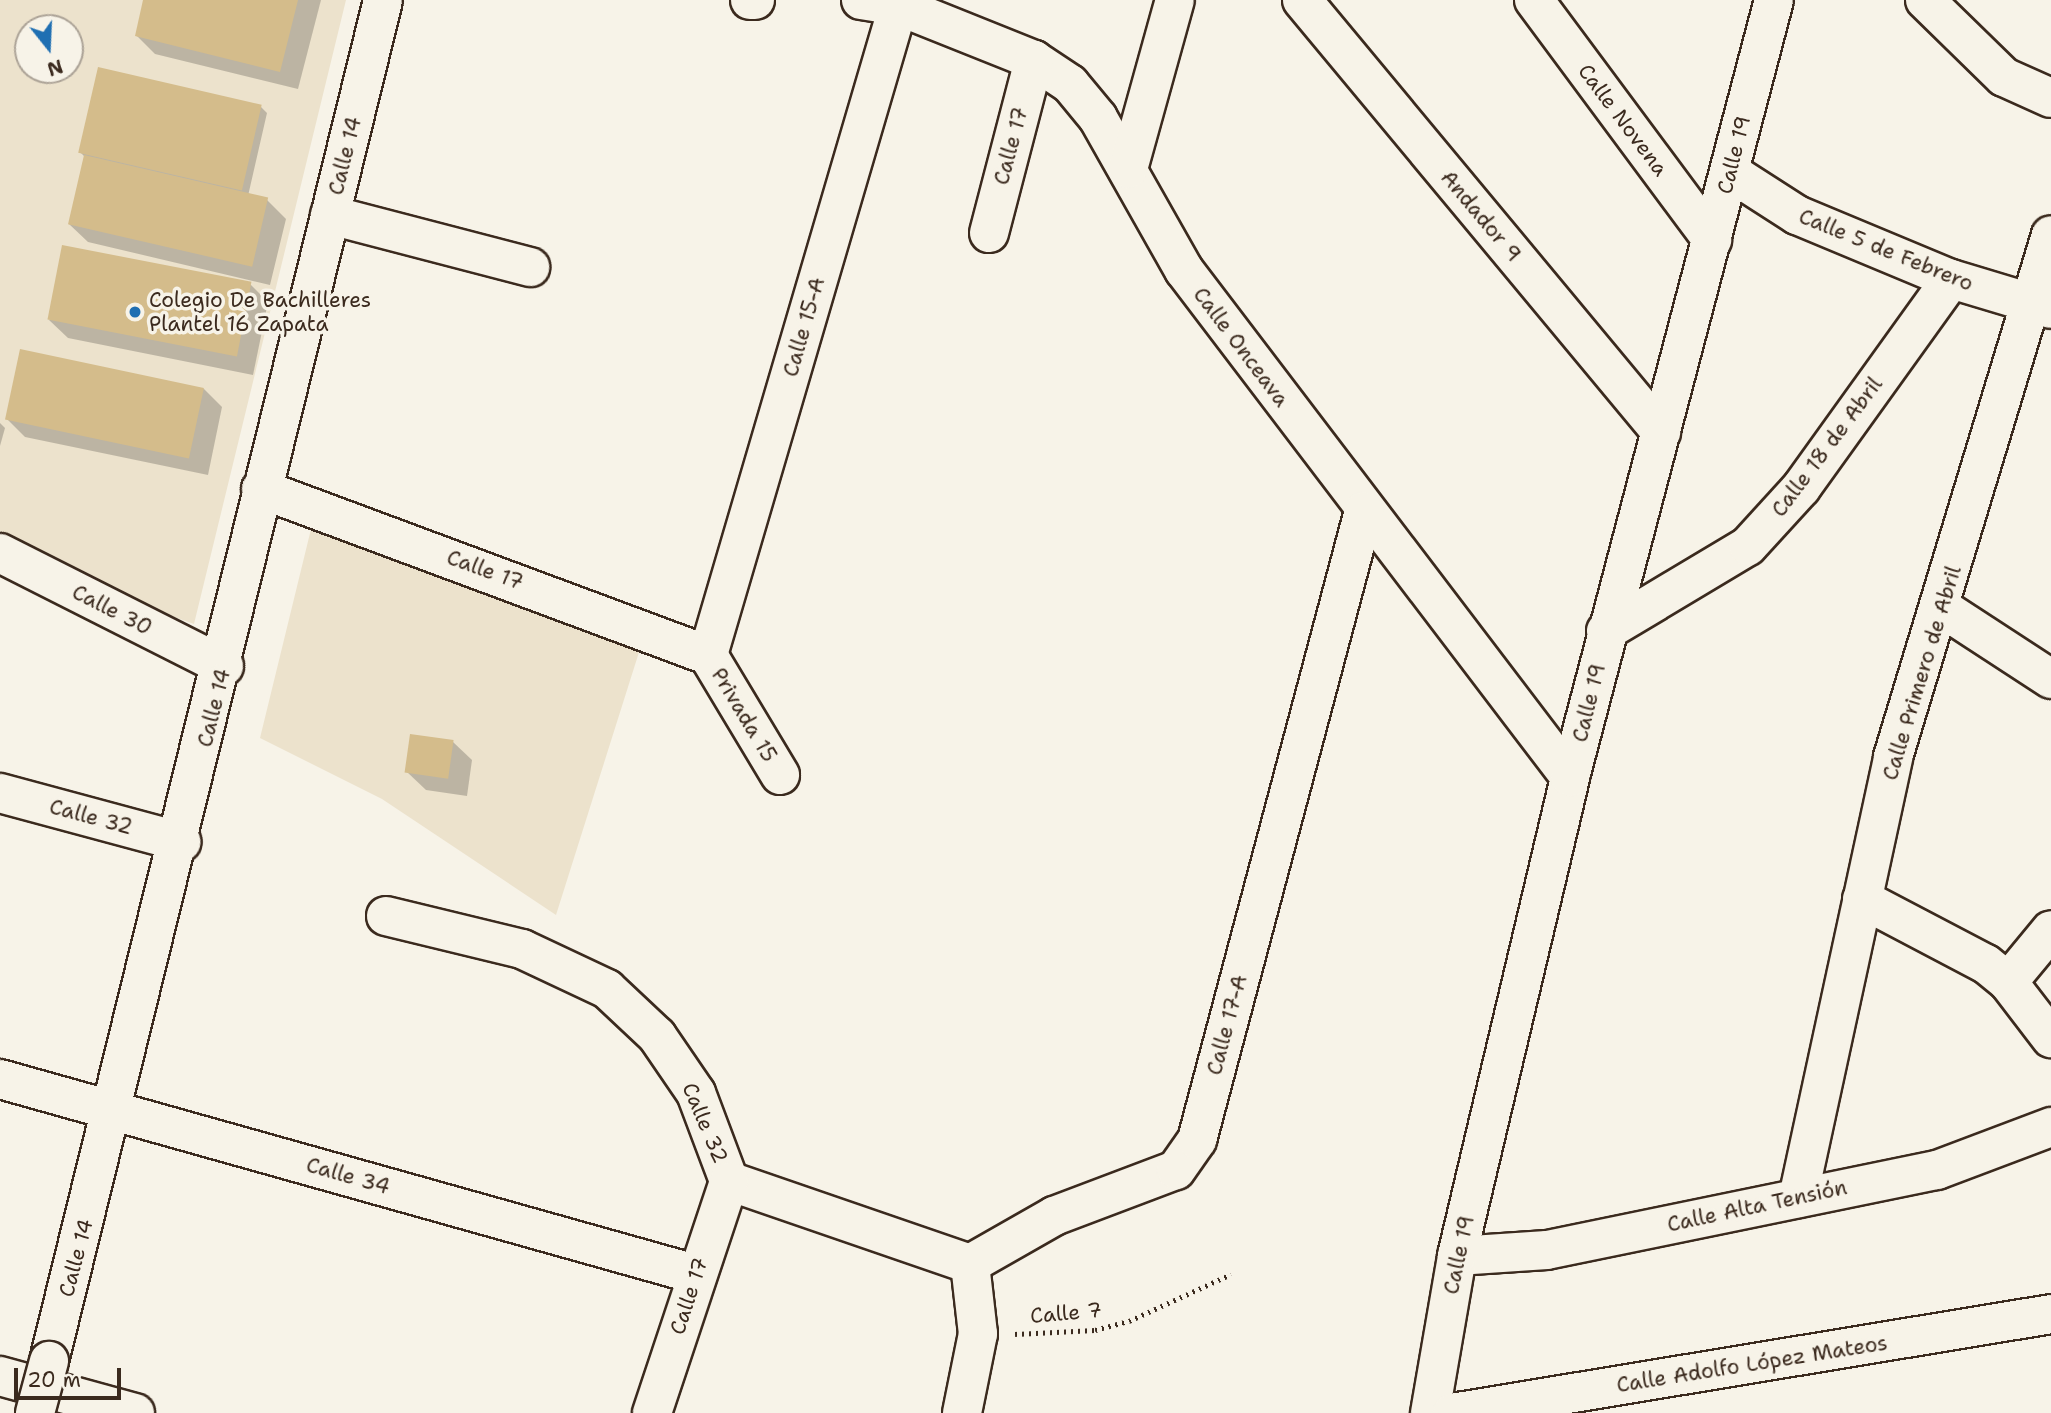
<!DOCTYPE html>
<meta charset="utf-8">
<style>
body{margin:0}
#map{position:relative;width:2051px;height:1413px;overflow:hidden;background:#f7f3e8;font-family:"Shantell Sans",sans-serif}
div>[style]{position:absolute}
.built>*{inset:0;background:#ece2cc}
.shadow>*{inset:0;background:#0003}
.building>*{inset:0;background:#d4bc8b;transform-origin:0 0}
.path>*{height:4.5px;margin-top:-2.25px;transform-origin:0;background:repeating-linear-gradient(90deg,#3b2a1e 0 2px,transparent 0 7px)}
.roads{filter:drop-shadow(2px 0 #3b2a1e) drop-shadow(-2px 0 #3b2a1e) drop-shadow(0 2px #3b2a1e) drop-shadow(0 -2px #3b2a1e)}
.minor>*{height:38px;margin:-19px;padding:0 19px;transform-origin:19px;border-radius:19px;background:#f7f3e8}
.bridges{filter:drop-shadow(2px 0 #3b2a1e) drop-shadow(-2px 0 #3b2a1e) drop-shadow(0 2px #3b2a1e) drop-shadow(0 -2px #3b2a1e)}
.minor-bridge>*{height:38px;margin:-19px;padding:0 19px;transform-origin:19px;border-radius:19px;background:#f7f3e8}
.dots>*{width:19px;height:19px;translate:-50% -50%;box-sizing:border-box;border:4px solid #f7f3e8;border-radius:50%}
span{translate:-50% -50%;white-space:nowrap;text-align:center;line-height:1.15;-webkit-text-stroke:7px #f7f3e8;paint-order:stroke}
.street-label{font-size:21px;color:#3b2a1e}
.poi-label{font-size:21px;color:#3b2a1e}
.left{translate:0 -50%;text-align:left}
.north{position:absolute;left:14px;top:14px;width:70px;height:70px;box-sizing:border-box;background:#f7f3e8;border:2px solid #aca397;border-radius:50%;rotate:162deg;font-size:19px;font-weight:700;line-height:28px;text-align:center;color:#3b2a1e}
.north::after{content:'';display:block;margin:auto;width:24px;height:32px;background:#1f6fb2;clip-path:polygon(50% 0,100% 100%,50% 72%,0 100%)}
.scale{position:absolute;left:14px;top:1368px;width:107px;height:32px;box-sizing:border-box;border:4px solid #3b2a1e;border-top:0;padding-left:9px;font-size:21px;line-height:24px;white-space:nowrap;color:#3b2a1e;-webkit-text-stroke:5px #f7f3e8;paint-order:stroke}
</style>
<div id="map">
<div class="built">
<i style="clip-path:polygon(evenodd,0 0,346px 0,194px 624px,0 555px,0 0,28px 28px,70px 28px,70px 70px,28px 70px,28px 28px)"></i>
<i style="clip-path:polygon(312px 525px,640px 649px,556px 915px,382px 799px,260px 738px)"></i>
</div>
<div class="shadow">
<i style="clip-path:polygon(145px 0,321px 0,298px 89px,155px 54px,136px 35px)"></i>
<i style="clip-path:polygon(261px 107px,267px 113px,248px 196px,267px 200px,286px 219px,270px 285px,88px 242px,69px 224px,85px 157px,79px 151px)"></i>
<i style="clip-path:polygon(250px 284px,268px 302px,253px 375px,68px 338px,49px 320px)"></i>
<i style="clip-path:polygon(204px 389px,222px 407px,208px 475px,25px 437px,6px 418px)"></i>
<i style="clip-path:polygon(0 423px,5px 428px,0 446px)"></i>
<i style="clip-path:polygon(453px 742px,472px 760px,467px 796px,426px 790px,407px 772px)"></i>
</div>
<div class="building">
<i style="clip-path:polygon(143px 0,298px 0,280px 72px,135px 36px)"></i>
<i style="left:98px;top:67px;width:168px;height:88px;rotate:13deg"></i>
<i style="left:84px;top:155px;width:189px;height:71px;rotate:13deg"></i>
<i style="left:62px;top:245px;width:193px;height:76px;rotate:11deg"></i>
<i style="left:20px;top:349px;width:188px;height:72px;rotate:12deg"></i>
<i style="left:410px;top:734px;width:44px;height:39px;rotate:8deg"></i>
</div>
<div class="path">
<i style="left:1015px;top:1334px;width:80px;rotate:-2.9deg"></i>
<i style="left:1095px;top:1330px;width:35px;rotate:-15deg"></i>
<i style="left:1129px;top:1321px;width:112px;rotate:-24.7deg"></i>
</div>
<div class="roads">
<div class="minor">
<i style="left:750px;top:0;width:5px"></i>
<i style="left:861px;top:0;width:38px;rotate:9deg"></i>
<i style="left:899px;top:6px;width:145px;rotate:21.8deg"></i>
<i style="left:1034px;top:60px;width:43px;rotate:33.7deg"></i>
<i style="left:1070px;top:84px;width:44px;rotate:50.5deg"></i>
<i style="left:1098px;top:118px;width:175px;rotate:60.5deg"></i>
<i style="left:1184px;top:270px;width:637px;rotate:52.72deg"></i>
<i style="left:1302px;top:0;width:562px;rotate:50.27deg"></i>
<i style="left:1534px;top:0;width:299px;rotate:53.4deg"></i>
<i style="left:1925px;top:0;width:110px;rotate:44.3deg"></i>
<i style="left:2004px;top:77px;width:51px;rotate:24.1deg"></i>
<i style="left:1128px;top:169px;width:175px;rotate:-74.5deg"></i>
<i style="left:1730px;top:172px;width:80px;rotate:32.7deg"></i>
<i style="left:1797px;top:215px;width:167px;rotate:22.6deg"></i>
<i style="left:1951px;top:279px;width:104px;rotate:16.7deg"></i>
<i style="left:330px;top:215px;width:207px;rotate:14.6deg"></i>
<i style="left:989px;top:233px;width:179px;rotate:-75.4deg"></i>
<i style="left:261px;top:489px;width:477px;rotate:20.4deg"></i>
<i style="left:0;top:553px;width:251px;rotate:26.8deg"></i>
<i style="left:1942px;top:608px;width:130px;rotate:33.1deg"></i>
<i style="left:1606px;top:631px;width:165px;rotate:-30.9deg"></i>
<i style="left:1748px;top:546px;width:79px;rotate:-47.6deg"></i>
<i style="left:1801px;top:488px;width:257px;rotate:-54.3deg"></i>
<i style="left:708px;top:655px;width:683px;rotate:-73.66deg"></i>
<i style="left:708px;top:655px;width:140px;rotate:59deg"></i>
<i style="left:0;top:793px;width:188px;rotate:15.1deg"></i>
<i style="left:1862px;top:899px;width:140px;rotate:27.7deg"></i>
<i style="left:1986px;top:964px;width:28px;rotate:39deg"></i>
<i style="left:2008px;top:982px;width:71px;rotate:52.5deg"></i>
<i style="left:386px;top:916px;width:140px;rotate:13.6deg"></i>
<i style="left:522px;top:949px;width:94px;rotate:25.2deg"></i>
<i style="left:607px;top:989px;width:69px;rotate:43.2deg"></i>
<i style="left:657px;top:1036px;width:69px;rotate:55.6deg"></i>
<i style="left:696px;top:1093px;width:94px;rotate:69.4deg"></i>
<i style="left:729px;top:1181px;width:255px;rotate:19deg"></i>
<i style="left:2008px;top:982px;width:67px;rotate:-50.4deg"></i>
<i style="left:0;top:1079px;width:722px;rotate:15.67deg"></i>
<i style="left:1798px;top:1198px;width:451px;rotate:-77.8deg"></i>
<i style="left:1893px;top:757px;width:545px;rotate:-73.16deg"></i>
<i style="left:1457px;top:1256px;width:90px;rotate:-3.8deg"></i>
<i style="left:1547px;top:1250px;width:398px;rotate:-11.6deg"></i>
<i style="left:1937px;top:1170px;width:122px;rotate:-20.7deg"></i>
<i style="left:970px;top:1264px;width:97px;rotate:-29.7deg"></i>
<i style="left:1054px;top:1216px;width:130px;rotate:-20.7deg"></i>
<i style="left:1176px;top:1170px;width:37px;rotate:-55deg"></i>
<i style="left:1197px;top:1140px;width:651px;rotate:-75.13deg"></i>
<i style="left:49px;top:1361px;width:1401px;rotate:-76.21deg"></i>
<i style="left:0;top:1376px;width:140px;rotate:15.3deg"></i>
<i style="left:652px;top:1413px;width:244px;rotate:-71.6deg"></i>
<i style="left:962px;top:1413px;width:81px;rotate:-78.6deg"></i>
<i style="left:978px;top:1334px;width:70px;rotate:-96.5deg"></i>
<i style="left:1430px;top:1413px;width:159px;rotate:-80.2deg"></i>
<i style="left:1457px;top:1256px;width:492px;rotate:-76.7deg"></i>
<i style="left:1570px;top:777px;width:803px;rotate:-75.29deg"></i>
<i style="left:1452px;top:1413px;width:607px;rotate:-9.38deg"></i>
</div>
</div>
<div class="bridges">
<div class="minor-bridge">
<i style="left:35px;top:1413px;width:54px;rotate:-74.9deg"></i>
</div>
</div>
<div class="dots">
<i style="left:135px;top:312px;background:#1f6fb2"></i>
</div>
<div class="street-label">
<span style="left:1623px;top:120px;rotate:53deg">Calle Novena</span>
<span style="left:1011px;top:146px;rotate:-75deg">Calle 17</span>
<span style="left:1734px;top:155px;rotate:-76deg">Calle 19</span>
<span style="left:345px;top:156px;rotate:-76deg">Calle 14</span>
<span style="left:1481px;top:216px;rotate:50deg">Andador 9</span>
<span style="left:1886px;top:250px;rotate:22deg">Calle 5 de Febrero</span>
<span style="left:804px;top:327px;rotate:-74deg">Calle 15-A</span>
<span style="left:1241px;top:347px;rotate:53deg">Calle Onceava</span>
<span style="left:1827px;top:447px;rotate:-53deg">Calle 18 de Abril</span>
<span style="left:485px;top:570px;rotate:20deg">Calle 17</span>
<span style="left:112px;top:610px;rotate:27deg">Calle 30</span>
<span style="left:1922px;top:673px;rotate:-73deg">Calle Primero de Abril</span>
<span style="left:1589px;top:703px;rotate:-76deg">Calle 19</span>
<span style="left:214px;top:708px;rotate:-76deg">Calle 14</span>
<span style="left:744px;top:715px;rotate:59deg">Privada 15</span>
<span style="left:91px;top:817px;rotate:15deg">Calle 32</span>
<span style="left:1227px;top:1025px;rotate:-75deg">Calle 17-A</span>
<span style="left:705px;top:1123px;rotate:67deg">Calle 32</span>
<span style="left:348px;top:1176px;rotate:16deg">Calle 34</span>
<span style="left:1757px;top:1206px;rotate:-12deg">Calle Alta Tensión</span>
<span style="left:1459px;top:1255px;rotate:-78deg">Calle 19</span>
<span style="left:76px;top:1258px;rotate:-75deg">Calle 14</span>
<span style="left:689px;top:1296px;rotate:-72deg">Calle 17</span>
<span style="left:1066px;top:1313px;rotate:-5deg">Calle 7</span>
<span style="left:1752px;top:1364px;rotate:-9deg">Calle Adolfo López Mateos</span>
</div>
<div class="poi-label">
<span class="left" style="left:149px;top:312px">Colegio De Bachilleres<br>Plantel 16 Zapata</span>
</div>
<div class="north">N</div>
<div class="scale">20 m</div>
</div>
